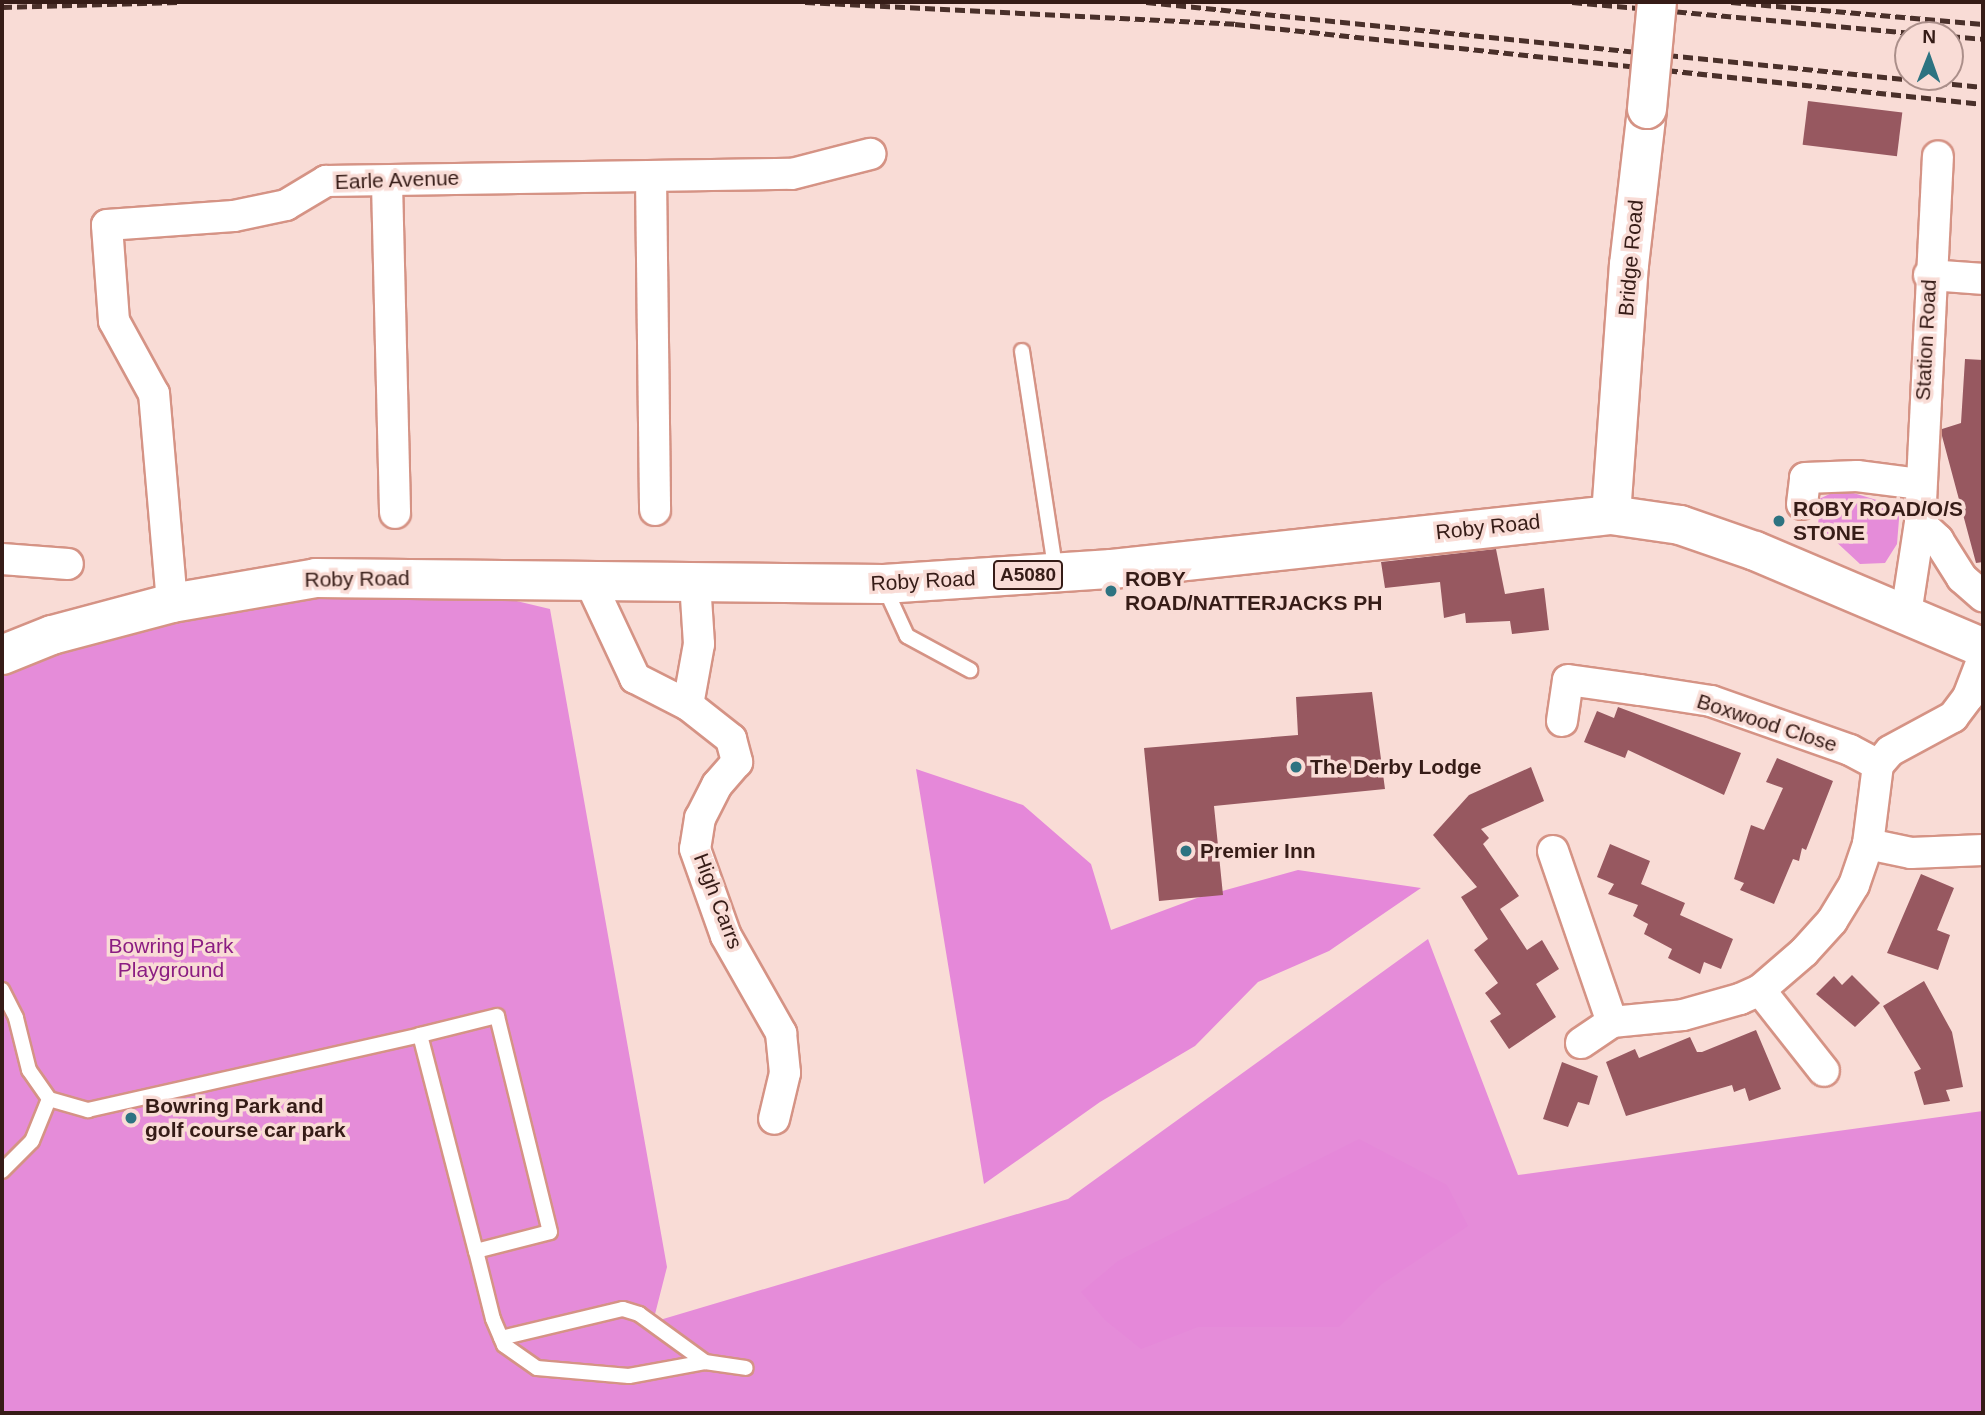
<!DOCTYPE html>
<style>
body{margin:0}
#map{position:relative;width:1985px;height:1415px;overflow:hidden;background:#f9dcd6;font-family:Helvetica,sans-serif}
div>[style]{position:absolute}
.green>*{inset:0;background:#e58cd9}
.forest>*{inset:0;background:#e588d9}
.building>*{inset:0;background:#975860;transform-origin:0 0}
.roads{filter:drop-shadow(2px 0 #d59385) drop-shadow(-2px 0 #d59385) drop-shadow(0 2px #d59385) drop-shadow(0 -2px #d59385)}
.lane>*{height:14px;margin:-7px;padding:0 7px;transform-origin:7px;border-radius:7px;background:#fff}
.street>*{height:30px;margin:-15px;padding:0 15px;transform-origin:15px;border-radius:15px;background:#fff}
.secondary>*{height:38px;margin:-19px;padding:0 19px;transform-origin:19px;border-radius:19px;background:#fff}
.primary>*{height:38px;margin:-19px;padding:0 19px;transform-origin:19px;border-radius:19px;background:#fff}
.rail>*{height:5px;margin-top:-2.5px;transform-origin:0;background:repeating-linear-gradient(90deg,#4a302a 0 10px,transparent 0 15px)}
.bridges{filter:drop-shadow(2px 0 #d59385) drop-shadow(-2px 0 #d59385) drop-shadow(0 2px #d59385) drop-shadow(0 -2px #d59385)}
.secondary-bridge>*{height:38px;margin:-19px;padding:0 19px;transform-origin:19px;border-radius:19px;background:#fff}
.dots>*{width:19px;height:19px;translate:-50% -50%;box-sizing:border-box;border:4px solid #f9dcd6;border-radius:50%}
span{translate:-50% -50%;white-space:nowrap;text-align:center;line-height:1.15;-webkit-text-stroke:7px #f9dcd6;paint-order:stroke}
.shield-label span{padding:2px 5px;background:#f9dcd6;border:2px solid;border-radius:5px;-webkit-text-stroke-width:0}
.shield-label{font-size:19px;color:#361c17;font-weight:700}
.street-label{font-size:21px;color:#361c17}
.poi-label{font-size:21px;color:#361c17;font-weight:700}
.left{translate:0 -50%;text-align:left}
.park-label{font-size:21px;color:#8b1d82}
.frame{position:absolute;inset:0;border:4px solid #361c17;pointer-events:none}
.north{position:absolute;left:1894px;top:21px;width:70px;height:70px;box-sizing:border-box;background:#f9dcd6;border:2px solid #ab8f8a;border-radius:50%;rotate:1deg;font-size:19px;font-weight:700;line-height:28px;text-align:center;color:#361c17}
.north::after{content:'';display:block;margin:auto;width:24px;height:32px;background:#2d7381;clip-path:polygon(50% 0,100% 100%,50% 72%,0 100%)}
</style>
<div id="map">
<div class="green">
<i style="clip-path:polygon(1840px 489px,1900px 507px,1897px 544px,1885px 563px,1860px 564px,1818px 525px,1819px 515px,1812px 512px,1815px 501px)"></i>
<i style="clip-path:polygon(420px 578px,550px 609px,667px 1267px,653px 1322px,1068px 1199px,1428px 939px,1518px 1175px,1983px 1111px,1983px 1413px,2px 1413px,2px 655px,52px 635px)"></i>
</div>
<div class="forest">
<i style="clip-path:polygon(916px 769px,1023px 805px,1091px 864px,1111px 930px,1197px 898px,1298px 870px,1421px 888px,1329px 951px,1258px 982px,1195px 1046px,1100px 1102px,984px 1184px)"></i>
<i style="clip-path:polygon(1359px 1139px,1447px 1185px,1468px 1226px,1382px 1284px,1339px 1327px,1198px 1327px,1141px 1349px,1105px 1320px,1081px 1292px,1118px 1261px)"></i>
</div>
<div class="building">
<i style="left:1808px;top:101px;width:95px;height:44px;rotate:7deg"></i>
<i style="clip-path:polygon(1965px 359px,1983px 360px,1983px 562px,1976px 563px,1942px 436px,1942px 429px,1961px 423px)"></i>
<i style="clip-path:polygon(1496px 549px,1505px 594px,1544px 588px,1549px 630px,1512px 634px,1510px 621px,1466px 623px,1465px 613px,1444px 618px,1440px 582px,1385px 588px,1381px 562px)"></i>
<i style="clip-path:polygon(1372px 692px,1385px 789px,1214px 806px,1223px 895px,1159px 901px,1144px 748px,1298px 735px,1296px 697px)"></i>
<i style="clip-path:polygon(1618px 707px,1741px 753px,1724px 795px,1628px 750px,1625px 758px,1584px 742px,1597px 711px,1614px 718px)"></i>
<i style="clip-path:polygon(1777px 758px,1833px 781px,1806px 850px,1802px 848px,1799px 861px,1793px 859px,1774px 904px,1740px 890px,1744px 883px,1734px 879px,1751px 825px,1764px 830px,1783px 788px,1766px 782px)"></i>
<i style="clip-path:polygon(1531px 767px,1544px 801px,1481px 829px,1489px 838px,1483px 844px,1519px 896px,1500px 909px,1527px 950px,1542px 940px,1559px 969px,1536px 984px,1556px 1017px,1509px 1049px,1490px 1021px,1501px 1014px,1485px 993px,1498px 983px,1474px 950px,1488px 939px,1461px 897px,1477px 887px,1433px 835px,1469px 795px)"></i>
<i style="clip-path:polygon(1610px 844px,1650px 861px,1641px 884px,1685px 903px,1680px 915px,1733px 939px,1721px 969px,1704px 962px,1700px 974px,1668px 958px,1672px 949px,1644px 934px,1648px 924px,1633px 916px,1638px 905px,1608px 894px,1614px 884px,1597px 877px)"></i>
<i style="clip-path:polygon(1921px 874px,1954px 888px,1937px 930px,1950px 935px,1938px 970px,1887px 953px)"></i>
<i style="clip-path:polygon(1852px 975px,1880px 1003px,1855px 1027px,1816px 994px,1834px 976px,1842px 985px)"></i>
<i style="clip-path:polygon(1924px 981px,1952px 1032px,1963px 1087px,1946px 1090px,1950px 1101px,1924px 1105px,1914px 1072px,1921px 1069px,1883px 1006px)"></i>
<i style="clip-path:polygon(1756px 1030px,1781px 1089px,1749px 1101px,1745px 1088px,1734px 1092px,1732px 1085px,1626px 1116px,1606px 1062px,1635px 1049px,1639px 1058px,1690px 1037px,1697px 1052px,1702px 1052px)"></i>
<i style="clip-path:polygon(1562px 1062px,1598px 1076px,1589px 1105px,1578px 1102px,1568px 1127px,1543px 1119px)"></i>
</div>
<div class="roads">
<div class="lane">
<i style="left:1022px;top:351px;width:224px;rotate:81.3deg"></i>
<i style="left:884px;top:586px;width:55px;rotate:65.3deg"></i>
<i style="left:907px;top:636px;width:72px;rotate:28.4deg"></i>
<i style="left:2px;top:990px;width:31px;rotate:63deg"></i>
<i style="left:16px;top:1018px;width:54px;rotate:76deg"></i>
<i style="left:29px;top:1070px;width:35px;rotate:55deg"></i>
<i style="left:49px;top:1099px;width:41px;rotate:15.8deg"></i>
<i style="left:88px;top:1110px;width:340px;rotate:-12.7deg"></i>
<i style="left:420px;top:1035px;width:223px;rotate:75.5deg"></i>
<i style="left:476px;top:1251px;width:76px;rotate:-14.4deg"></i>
<i style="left:550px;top:1232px;width:222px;rotate:-103.8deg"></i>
<i style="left:497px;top:1016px;width:79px;rotate:166.1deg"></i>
<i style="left:2px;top:1171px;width:42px;rotate:-45deg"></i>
<i style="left:32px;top:1141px;width:45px;rotate:-68deg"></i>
<i style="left:476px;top:1251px;width:70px;rotate:76deg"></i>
<i style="left:493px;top:1319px;width:28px;rotate:67deg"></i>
<i style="left:504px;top:1345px;width:40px;rotate:34.9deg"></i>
<i style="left:537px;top:1368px;width:92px;rotate:5deg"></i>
<i style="left:629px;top:1376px;width:77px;rotate:-10.4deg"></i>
<i style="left:705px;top:1362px;width:41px;rotate:8.3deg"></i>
<i style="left:501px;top:1338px;width:125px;rotate:-13.4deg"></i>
<i style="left:623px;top:1309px;width:17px;rotate:17deg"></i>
<i style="left:639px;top:1314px;width:82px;rotate:36deg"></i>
</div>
<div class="street">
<i style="left:651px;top:177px;width:333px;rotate:89.3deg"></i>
<i style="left:387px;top:183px;width:330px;rotate:88.6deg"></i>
<i style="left:1929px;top:275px;width:54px;rotate:4.2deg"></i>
<i style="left:1802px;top:504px;width:26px;rotate:-83deg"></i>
<i style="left:1805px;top:478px;width:52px;rotate:-2.2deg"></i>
<i style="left:1857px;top:476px;width:64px;rotate:7.2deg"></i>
<i style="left:1920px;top:523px;width:25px;rotate:43deg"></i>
<i style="left:1938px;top:540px;width:45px;rotate:57.7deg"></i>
<i style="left:1962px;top:578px;width:28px;rotate:41deg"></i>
<i style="left:2px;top:559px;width:66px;rotate:4.3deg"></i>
<i style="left:591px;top:584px;width:104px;rotate:64.9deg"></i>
<i style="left:635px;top:678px;width:59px;rotate:27deg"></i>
<i style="left:688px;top:705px;width:55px;rotate:38.3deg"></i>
<i style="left:731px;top:739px;width:24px;rotate:75deg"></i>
<i style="left:737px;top:762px;width:30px;rotate:131deg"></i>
<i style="left:717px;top:785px;width:37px;rotate:117deg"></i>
<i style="left:700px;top:818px;width:31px;rotate:99deg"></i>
<i style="left:695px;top:849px;width:92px;rotate:70.4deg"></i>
<i style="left:726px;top:936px;width:112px;rotate:60.4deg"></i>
<i style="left:781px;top:1033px;width:40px;rotate:84.3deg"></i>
<i style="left:785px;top:1073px;width:47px;rotate:103.4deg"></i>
<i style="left:172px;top:603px;width:210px;rotate:-94.9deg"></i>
<i style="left:154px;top:394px;width:83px;rotate:-118.7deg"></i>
<i style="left:114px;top:321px;width:96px;rotate:-94.2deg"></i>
<i style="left:107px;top:225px;width:127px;rotate:-4.1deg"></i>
<i style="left:234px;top:216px;width:53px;rotate:-11.9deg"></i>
<i style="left:286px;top:205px;width:47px;rotate:-31deg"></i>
<i style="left:326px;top:181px;width:466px;rotate:-0.9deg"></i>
<i style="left:792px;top:174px;width:81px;rotate:-14.4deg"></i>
<i style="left:1906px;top:614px;width:92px;rotate:-81.3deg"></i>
<i style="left:1920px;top:523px;width:367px;rotate:-87.2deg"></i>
<i style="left:688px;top:705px;width:62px;rotate:-79.8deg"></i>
<i style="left:699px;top:644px;width:62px;rotate:-93.7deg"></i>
<i style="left:1562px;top:721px;width:41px;rotate:-81.7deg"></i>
<i style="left:1568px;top:680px;width:73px;rotate:7.9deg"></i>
<i style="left:1640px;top:690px;width:72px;rotate:8.8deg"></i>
<i style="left:1711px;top:701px;width:147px;rotate:19.4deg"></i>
<i style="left:1850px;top:750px;width:32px;rotate:28deg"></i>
<i style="left:1868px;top:844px;width:44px;rotate:11.8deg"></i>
<i style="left:1911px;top:853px;width:72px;rotate:-2.4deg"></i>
<i style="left:1553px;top:851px;width:181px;rotate:71deg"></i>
<i style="left:1760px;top:990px;width:103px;rotate:51.7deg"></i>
<i style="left:1581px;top:1043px;width:37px;rotate:-34deg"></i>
<i style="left:1612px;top:1022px;width:71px;rotate:-5.6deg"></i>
<i style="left:1683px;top:1015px;width:59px;rotate:-15.7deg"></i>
<i style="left:1740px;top:999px;width:22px;rotate:-24deg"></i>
<i style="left:1760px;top:990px;width:58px;rotate:-40.8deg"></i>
<i style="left:1804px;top:952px;width:42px;rotate:-47.9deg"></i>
<i style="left:1832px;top:921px;width:42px;rotate:-58.6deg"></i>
<i style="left:1854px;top:885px;width:43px;rotate:-71.1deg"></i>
<i style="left:1868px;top:844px;width:80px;rotate:-82.8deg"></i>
<i style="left:1878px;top:765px;width:18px;rotate:-49deg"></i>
<i style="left:1890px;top:751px;width:72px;rotate:-28.4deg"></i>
<i style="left:1953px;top:717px;width:25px;rotate:-53deg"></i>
<i style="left:1968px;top:697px;width:42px;rotate:-69deg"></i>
</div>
<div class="secondary">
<i style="left:1611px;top:515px;width:251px;rotate:-85.9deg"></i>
<i style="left:1629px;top:265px;width:157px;rotate:-83.4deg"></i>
</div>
<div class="primary">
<i style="left:2px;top:655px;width:54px;rotate:-21.8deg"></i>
<i style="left:52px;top:635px;width:124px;rotate:-14.9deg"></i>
<i style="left:172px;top:603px;width:146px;rotate:-9.8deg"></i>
<i style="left:316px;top:578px;width:568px;rotate:0.61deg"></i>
<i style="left:884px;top:584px;width:228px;rotate:-3.8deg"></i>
<i style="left:1112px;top:569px;width:502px;rotate:-6.18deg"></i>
<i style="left:1611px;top:515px;width:70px;rotate:8.2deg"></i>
<i style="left:1680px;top:525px;width:79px;rotate:19.1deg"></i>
<i style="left:1755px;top:551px;width:248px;rotate:23deg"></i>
</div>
</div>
<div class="rail">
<i style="left:805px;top:2px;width:431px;rotate:2.9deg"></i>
<i style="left:1235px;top:24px;width:752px;rotate:6.1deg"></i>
<i style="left:1146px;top:2px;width:841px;rotate:5.8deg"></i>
<i style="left:1572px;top:2px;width:364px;rotate:5.2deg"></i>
<i style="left:1731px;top:2px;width:253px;rotate:5deg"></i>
<i style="left:2px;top:7px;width:177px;rotate:-1.6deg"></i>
<i style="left:1950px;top:36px;width:33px;rotate:5deg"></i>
</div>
<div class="bridges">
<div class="secondary-bridge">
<i style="left:1647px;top:109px;width:107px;rotate:-84.7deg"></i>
</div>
</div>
<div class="dots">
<i style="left:1779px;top:521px;background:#2d7381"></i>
<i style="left:1111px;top:591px;background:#2d7381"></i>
<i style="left:1296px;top:767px;background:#2d7381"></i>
<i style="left:1186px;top:851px;background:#2d7381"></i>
<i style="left:131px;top:1118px;background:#2d7381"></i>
</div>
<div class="shield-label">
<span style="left:1028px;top:575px">A5080</span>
</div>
<div class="street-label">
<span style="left:397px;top:180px;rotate:-2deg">Earle Avenue</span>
<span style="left:1631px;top:258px;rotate:-85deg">Bridge Road</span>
<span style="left:1926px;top:340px;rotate:-87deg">Station Road</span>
<span style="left:1488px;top:527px;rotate:-6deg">Roby Road</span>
<span style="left:357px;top:579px;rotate:-1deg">Roby Road</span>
<span style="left:923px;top:581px;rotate:-3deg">Roby Road</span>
<span style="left:1767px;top:723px;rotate:18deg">Boxwood Close</span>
<span style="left:718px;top:901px;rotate:69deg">High Carrs</span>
</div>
<div class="poi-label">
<span class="left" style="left:1793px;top:521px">ROBY ROAD/O/S<br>STONE</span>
<span class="left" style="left:1125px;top:591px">ROBY<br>ROAD/NATTERJACKS PH</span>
<span class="left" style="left:1310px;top:767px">The Derby Lodge</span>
<span class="left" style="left:1200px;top:851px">Premier Inn</span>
<span class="left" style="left:145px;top:1118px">Bowring Park and<br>golf course car park</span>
</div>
<div class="park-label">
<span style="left:171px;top:958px">Bowring Park<br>Playground</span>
</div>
<div class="frame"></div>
<div class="north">N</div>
</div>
